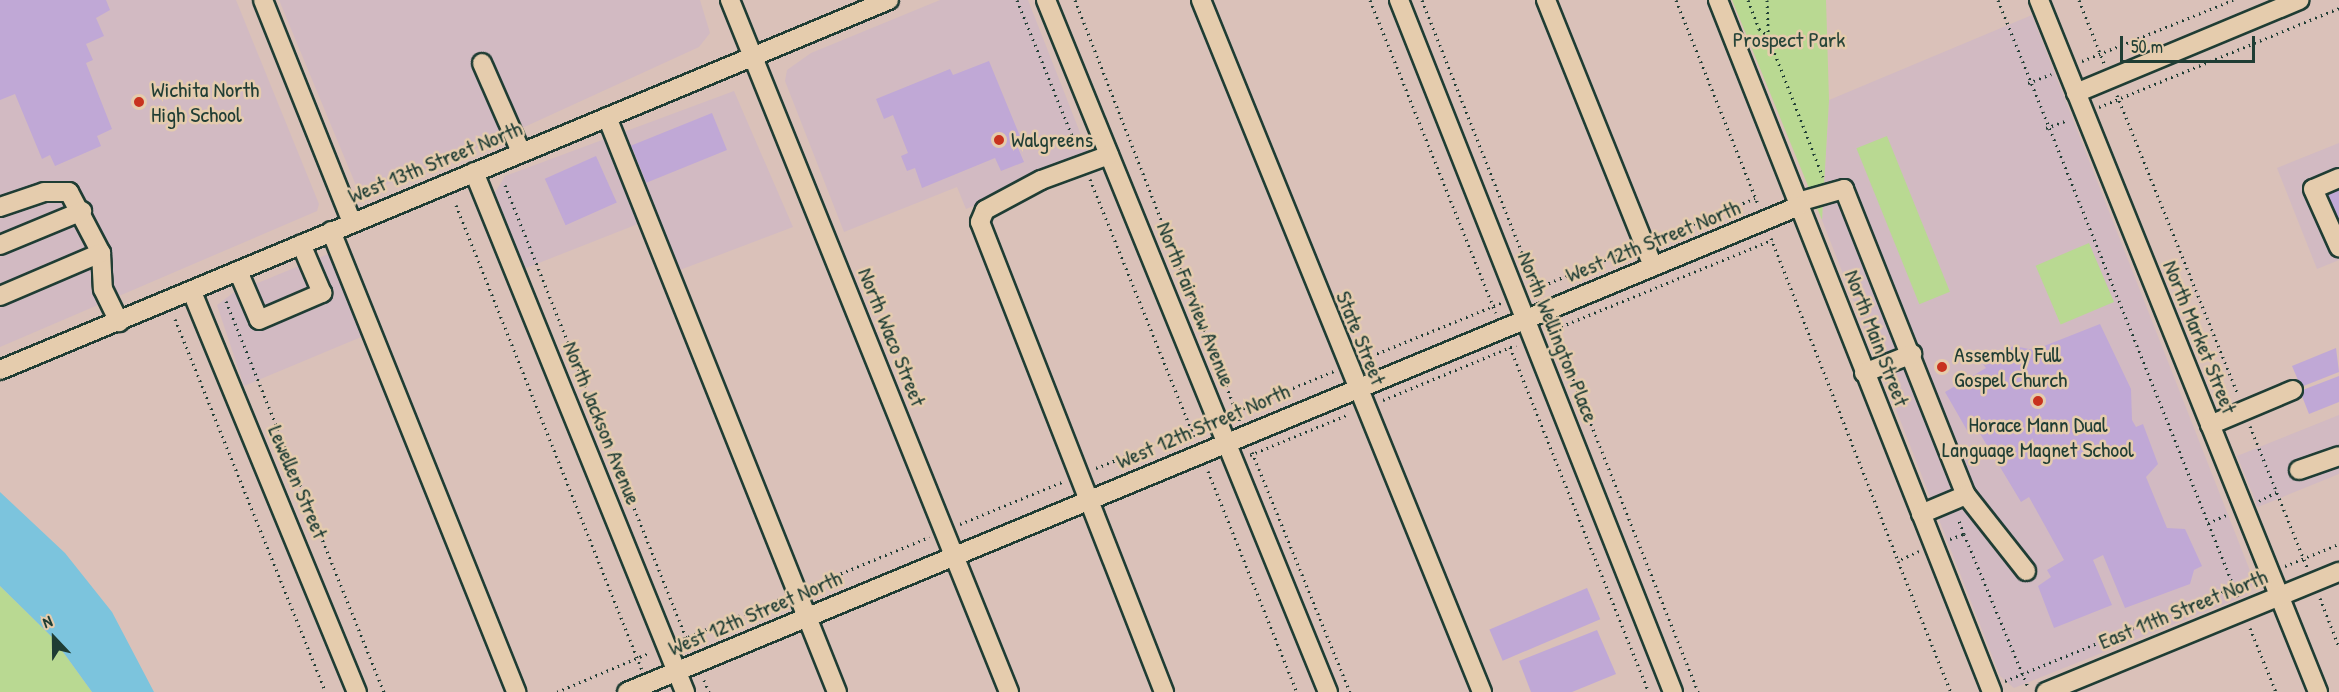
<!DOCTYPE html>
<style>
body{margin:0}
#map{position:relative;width:2339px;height:692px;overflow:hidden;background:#dac1b9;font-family:"Patrick Hand",sans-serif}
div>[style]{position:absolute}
.built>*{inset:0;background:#d2bac2}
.green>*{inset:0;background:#b9d992;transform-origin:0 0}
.water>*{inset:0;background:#7cc4dd}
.building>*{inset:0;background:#c0a8d6;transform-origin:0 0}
.path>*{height:3px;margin-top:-1.5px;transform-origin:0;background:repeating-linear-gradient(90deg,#1f3d34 0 1.5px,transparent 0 6px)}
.roads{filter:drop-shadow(2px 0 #1f3d34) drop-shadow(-2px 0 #1f3d34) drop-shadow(0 2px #1f3d34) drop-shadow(0 -2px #1f3d34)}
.minor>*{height:18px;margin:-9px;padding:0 9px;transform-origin:9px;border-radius:9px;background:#e5ccad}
.dots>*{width:16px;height:16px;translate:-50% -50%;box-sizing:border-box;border:3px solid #e5ccad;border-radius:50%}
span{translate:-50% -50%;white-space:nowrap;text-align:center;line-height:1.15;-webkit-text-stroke:5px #e5ccad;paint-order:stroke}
.park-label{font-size:22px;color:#274539}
.poi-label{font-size:22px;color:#1f3d34}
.left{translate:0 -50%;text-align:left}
.street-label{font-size:22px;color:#1f3d34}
.north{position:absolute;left:24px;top:608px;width:60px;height:60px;-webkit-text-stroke:4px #e5ccad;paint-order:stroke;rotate:338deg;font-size:16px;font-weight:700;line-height:24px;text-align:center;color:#1f3d34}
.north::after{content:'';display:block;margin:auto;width:21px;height:27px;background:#1f3d34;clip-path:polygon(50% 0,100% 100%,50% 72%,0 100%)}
.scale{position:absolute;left:2120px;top:36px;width:135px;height:27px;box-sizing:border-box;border:3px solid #1f3d34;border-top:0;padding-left:8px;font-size:18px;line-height:21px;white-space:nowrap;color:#1f3d34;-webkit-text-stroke:4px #e5ccad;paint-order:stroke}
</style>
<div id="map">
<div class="built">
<i style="clip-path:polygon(0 0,236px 0,319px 204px,317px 211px,0 347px)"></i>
<i style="clip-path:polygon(279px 0,700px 0,710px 33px,699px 47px,485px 145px,360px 195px)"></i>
<i style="clip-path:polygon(940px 0,1028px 0,1090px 158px,966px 209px,957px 187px,844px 232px,785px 81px,787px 70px,811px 53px)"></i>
<i style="clip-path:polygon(2032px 15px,2254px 581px,2247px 595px,2014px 688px,2000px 676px,1822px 220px,1829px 100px)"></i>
<i style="clip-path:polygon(734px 91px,793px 227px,664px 276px,643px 222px,521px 270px,491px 199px,505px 176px)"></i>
<i style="clip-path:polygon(2339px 143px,2339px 260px,2317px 269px,2277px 168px)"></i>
<i style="clip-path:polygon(333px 252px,366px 335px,244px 386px,217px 305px,233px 293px)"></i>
<i style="clip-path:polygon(2339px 415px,2339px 474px,2258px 507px,2237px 456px)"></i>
</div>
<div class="green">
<i style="clip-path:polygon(1732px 0,1826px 0,1829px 100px,1822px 220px)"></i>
<i style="left:1887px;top:136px;width:168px;height:33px;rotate:68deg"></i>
<i style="left:2089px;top:243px;width:64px;height:58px;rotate:67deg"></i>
<i style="clip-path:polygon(0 586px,53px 638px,92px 692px,0 692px)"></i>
</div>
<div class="water">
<i style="clip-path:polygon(0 492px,65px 553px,112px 612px,154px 692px,92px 692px,53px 638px,0 586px)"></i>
</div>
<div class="building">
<i style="clip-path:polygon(0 0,106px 0,110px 10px,96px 18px,104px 36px,86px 44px,93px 60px,86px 63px,112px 129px,97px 136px,101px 146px,55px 166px,50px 155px,42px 159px,15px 94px,0 100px)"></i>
<i style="clip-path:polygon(989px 61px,1024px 146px,1018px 148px,1024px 162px,1001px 171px,995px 158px,922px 188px,915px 168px,907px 171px,901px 156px,908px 153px,893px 115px,884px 119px,876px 99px,950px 69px,953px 75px)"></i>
<i style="left:712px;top:113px;width:40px;height:87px;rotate:68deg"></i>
<i style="left:596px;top:156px;width:51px;height:56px;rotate:66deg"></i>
<i style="clip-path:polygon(2339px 188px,2339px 228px,2324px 198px)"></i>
<i style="clip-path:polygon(2100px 324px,2131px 389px,2132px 420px,2136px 427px,2143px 424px,2158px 464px,2146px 477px,2167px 528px,2185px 529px,2202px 566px,2194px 570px,2190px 584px,2125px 608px,2103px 555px,2093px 560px,2112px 605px,2054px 628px,2038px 586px,2051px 577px,2047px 570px,2064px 560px,2029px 497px,2021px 502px,1976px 427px,1968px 432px,1945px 392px,1986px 368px,1982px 363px,1997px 352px,2014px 346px,2034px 350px)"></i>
<i style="clip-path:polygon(2336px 348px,2339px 372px,2301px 387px,2292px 366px)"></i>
<i style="clip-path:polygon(2339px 376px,2339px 402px,2309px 414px,2300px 391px)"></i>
<i style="left:1587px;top:588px;width:34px;height:106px;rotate:67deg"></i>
<i style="clip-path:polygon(1597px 630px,1616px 674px,1572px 692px,1531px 692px,1519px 661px)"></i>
</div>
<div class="path">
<i style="left:1017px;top:0;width:160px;rotate:67.9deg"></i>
<i style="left:1075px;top:0;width:452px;rotate:68.6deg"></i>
<i style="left:1370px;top:0;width:337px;rotate:68.1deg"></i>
<i style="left:1422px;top:0;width:317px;rotate:68.4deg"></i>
<i style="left:1676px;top:0;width:220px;rotate:68.1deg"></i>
<i style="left:1748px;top:0;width:31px;rotate:69deg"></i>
<i style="left:1759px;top:29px;width:11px;rotate:38deg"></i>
<i style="left:1767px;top:0;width:36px;rotate:88deg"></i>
<i style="left:1768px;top:36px;width:151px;rotate:68.7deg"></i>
<i style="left:1998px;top:0;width:643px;rotate:68.1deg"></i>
<i style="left:2079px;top:0;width:68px;rotate:68.4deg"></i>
<i style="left:2082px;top:61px;width:163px;rotate:-22deg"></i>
<i style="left:2028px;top:83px;width:25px;rotate:-21deg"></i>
<i style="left:2117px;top:95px;width:323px;rotate:68deg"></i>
<i style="left:2099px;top:107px;width:260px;rotate:-22.4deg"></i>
<i style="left:2046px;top:128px;width:23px;rotate:-20deg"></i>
<i style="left:1090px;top:179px;width:278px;rotate:68deg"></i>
<i style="left:505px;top:185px;width:496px;rotate:68.2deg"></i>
<i style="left:456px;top:205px;width:500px;rotate:68.2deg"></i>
<i style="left:1660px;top:238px;width:103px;rotate:-22.8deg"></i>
<i style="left:1771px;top:238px;width:347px;rotate:68.5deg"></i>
<i style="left:1532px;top:290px;width:105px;rotate:-22.4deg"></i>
<i style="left:226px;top:301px;width:422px;rotate:68deg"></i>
<i style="left:175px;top:319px;width:402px;rotate:68deg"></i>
<i style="left:1553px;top:329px;width:391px;rotate:68.2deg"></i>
<i style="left:1550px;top:331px;width:240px;rotate:-22.3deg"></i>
<i style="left:1510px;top:347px;width:372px;rotate:68.1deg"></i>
<i style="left:1366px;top:358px;width:146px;rotate:-22.2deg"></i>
<i style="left:1383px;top:400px;width:144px;rotate:-22.5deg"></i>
<i style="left:1232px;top:413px;width:110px;rotate:-22.4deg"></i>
<i style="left:2250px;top:426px;width:152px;rotate:68deg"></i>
<i style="left:1252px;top:452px;width:259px;rotate:67.8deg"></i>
<i style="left:1250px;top:455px;width:107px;rotate:-22.5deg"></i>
<i style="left:1096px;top:468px;width:113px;rotate:-21.8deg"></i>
<i style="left:1208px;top:471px;width:238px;rotate:68.1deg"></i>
<i style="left:2259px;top:501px;width:20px;rotate:-27deg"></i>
<i style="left:2208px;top:523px;width:22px;rotate:-24deg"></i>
<i style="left:960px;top:524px;width:110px;rotate:-22.4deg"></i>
<i style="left:1964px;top:534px;width:166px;rotate:67.3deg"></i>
<i style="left:1950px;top:539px;width:15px;rotate:-20deg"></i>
<i style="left:1964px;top:534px;width:17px;rotate:-111deg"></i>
<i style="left:1919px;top:551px;width:23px;rotate:155deg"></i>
<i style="left:1898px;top:561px;width:141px;rotate:68deg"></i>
<i style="left:2285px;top:566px;width:58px;rotate:-22.2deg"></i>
<i style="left:813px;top:585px;width:126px;rotate:-22.5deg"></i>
<i style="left:2320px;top:598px;width:53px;rotate:68.8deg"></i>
<i style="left:2250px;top:628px;width:69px;rotate:67.9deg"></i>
<i style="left:683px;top:639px;width:107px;rotate:-22.5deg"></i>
<i style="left:704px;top:680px;width:13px;rotate:67deg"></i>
<i style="left:2005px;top:681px;width:269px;rotate:-22.3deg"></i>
<i style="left:557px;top:692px;width:100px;rotate:-23deg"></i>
</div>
<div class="roads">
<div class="minor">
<i style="left:263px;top:0;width:239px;rotate:68.2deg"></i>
<i style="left:730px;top:0;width:746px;rotate:68.04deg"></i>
<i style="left:1046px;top:0;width:747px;rotate:67.83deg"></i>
<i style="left:1201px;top:0;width:747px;rotate:67.9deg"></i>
<i style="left:1399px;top:0;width:744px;rotate:68.4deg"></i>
<i style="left:1546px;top:0;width:287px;rotate:68.1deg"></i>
<i style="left:1718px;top:0;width:744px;rotate:68.4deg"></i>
<i style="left:2039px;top:0;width:746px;rotate:68.04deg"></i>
<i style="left:482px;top:63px;width:97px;rotate:66.3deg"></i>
<i style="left:2076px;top:93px;width:242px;rotate:-22.6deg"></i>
<i style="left:607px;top:117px;width:619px;rotate:68.2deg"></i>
<i style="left:1109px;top:155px;width:72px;rotate:159.8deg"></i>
<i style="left:1041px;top:180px;width:64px;rotate:151.8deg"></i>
<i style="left:985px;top:210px;width:13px;rotate:113deg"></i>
<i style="left:980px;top:222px;width:505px;rotate:68.62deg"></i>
<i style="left:474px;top:172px;width:561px;rotate:67.91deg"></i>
<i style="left:2339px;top:178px;width:28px;rotate:157deg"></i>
<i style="left:2313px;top:189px;width:64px;rotate:65.9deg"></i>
<i style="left:1798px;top:202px;width:48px;rotate:-15.8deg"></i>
<i style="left:1844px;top:189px;width:329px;rotate:68.3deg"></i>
<i style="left:0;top:207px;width:46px;rotate:-18.8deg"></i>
<i style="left:44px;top:192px;width:25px"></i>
<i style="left:69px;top:192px;width:69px;rotate:62.3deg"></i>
<i style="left:101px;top:253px;width:36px;rotate:87deg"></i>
<i style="left:103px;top:289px;width:37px;rotate:64deg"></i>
<i style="left:331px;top:231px;width:497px;rotate:68.1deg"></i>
<i style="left:0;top:245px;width:89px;rotate:-22.5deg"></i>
<i style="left:238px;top:271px;width:53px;rotate:66.8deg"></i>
<i style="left:259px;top:320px;width:69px;rotate:-23.2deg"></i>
<i style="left:322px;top:293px;width:53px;rotate:-113.2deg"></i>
<i style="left:192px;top:292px;width:433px;rotate:67.6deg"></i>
<i style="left:0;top:296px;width:110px;rotate:-23.1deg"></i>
<i style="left:0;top:370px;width:963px;rotate:-22.6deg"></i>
<i style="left:1864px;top:373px;width:52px;rotate:-21.6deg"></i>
<i style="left:2210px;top:425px;width:90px;rotate:-22.9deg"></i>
<i style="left:2299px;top:470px;width:42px;rotate:-19.3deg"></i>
<i style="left:1921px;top:514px;width:49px;rotate:-22.9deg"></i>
<i style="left:1966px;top:495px;width:97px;rotate:51.7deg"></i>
<i style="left:627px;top:692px;width:1269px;rotate:-22.52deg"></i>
<i style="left:2046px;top:692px;width:317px;rotate:-22.3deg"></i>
</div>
</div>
<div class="dots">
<i style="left:139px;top:102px;background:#c8321e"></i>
<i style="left:999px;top:140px;background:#c8321e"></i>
<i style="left:1942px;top:367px;background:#c8321e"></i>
<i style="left:2038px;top:401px;background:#c8321e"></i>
</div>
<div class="park-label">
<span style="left:1789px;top:40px">Prospect Park</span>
</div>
<div class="poi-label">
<span class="left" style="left:151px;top:102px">Wichita North<br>High School</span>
<span class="left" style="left:1011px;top:140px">Walgreens</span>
<span class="left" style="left:1954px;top:367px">Assembly Full<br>Gospel Church</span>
<span style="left:2038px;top:437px">Horace Mann Dual<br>Language Magnet School</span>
</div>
<div class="street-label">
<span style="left:435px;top:162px;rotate:-22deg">West 13th Street North</span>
<span style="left:1653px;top:241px;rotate:-22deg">West 12th Street North</span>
<span style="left:1196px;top:304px;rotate:68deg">North Fairview Avenue</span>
<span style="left:892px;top:337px;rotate:68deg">North Waco Street</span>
<span style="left:1558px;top:337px;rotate:68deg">North Wellington Place</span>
<span style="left:2200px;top:337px;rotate:68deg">North Market Street</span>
<span style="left:1361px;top:338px;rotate:68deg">State Street</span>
<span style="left:1877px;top:338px;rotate:69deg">North Main Street</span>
<span style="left:602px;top:423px;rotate:68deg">North Jackson Avenue</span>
<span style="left:1203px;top:426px;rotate:-23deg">West 12th Street North</span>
<span style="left:298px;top:482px;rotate:67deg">Lewellen Street</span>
<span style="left:2183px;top:609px;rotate:-22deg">East 11th Street North</span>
<span style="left:755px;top:613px;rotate:-23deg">West 12th Street North</span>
</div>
<div class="north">N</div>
<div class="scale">50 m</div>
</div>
